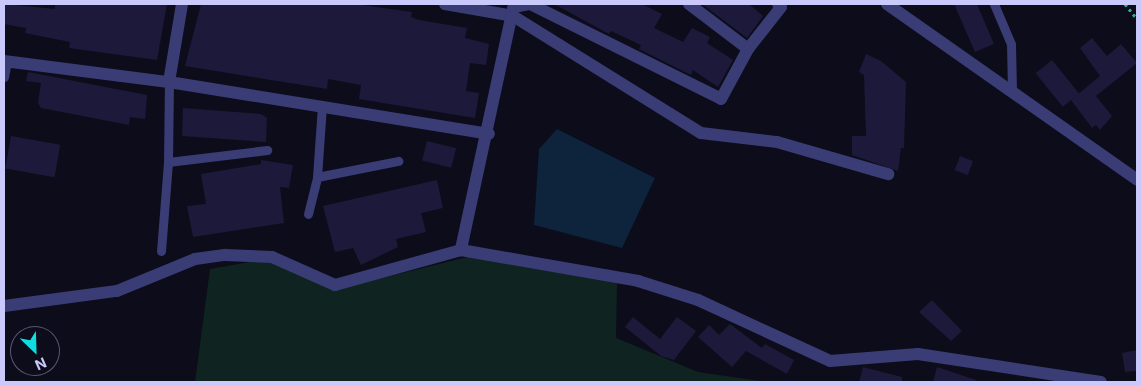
<!DOCTYPE html>
<style>
body{margin:0}
#map{position:relative;width:1141px;height:386px;overflow:hidden;background:#0d0c1a;font-family:Inter,sans-serif}
div>[style]{position:absolute}
.green>*{inset:0;background:#0f2421}
.water>*{inset:0;background:#0e233c}
.building>*{inset:0;background:#1d193a;transform-origin:0 0}
.path>*{height:3px;margin-top:-1.5px;transform-origin:0;background:repeating-linear-gradient(90deg,#34a495 0 2.5px,transparent 0 6.5px)}
.service>*{height:9px;margin:-4.5px;padding:0 4.5px;transform-origin:4.5px;border-radius:4.5px;background:#3a3c76}
.minor>*{height:12px;margin:-6px;padding:0 6px;transform-origin:6px;border-radius:6px;background:#3a3c76}
span{translate:-50% -50%;white-space:nowrap;text-align:center;line-height:1.15;-webkit-text-stroke:4.5px #0d0c1a;paint-order:stroke}
.frame{position:absolute;inset:0;border:5px solid #cac9fb;pointer-events:none}
.north{position:absolute;left:10px;top:326px;width:50px;height:50px;box-sizing:border-box;background:#0d0c1a;border:1px solid #595874;border-radius:50%;rotate:156deg;font-size:14px;font-weight:700;line-height:20px;text-align:center;color:#cac9fb}
.north::after{content:'';display:block;margin:auto;width:18px;height:22px;background:#0fdde1;clip-path:polygon(50% 0,100% 100%,50% 72%,0 100%)}
</style>
<div id="map">
<div class="green">
<i style="clip-path:polygon(492px 251px,617px 282px,616px 338px,698px 372px,768px 382px,195px 382px,210px 269px,267px 259px,350px 286px)"></i>
</div>
<div class="water">
<i style="clip-path:polygon(557px 129px,655px 178px,622px 248px,534px 225px,539px 149px)"></i>
</div>
<div class="building">
<i style="clip-path:polygon(4px 4px,55px 9px,55px 4px,167px 4px,157px 60px,69px 48px,70px 42px,25px 33px,26px 28px,4px 24px)"></i>
<i style="clip-path:polygon(201px 4px,355px 4px,412px 12px,411px 17px,419px 20px,467px 28px,465px 38px,489px 44px,486px 65px,470px 63px,466px 91px,479px 93px,475px 118px,359px 99px,361px 85px,328px 79px,327px 89px,185px 66px)"></i>
<i style="clip-path:polygon(554px 4px,642px 4px,662px 14px,654px 28px,683px 42px,692px 28px,710px 37px,707px 43px,733px 60px,718px 87px,693px 70px,691px 75px,639px 49px,641px 45px,611px 31px,609px 34px)"></i>
<i style="clip-path:polygon(702px 4px,749px 4px,763px 16px,747px 38px)"></i>
<i style="clip-path:polygon(954px 4px,977px 4px,994px 44px,975px 52px)"></i>
<i style="clip-path:polygon(1092px 38px,1107px 56px,1121px 44px,1137px 63px,1096px 96px,1112px 116px,1100px 130px,1096px 125px,1092px 128px,1071px 100px,1100px 76px,1080px 48px)"></i>
<i style="clip-path:polygon(866px 54px,881px 61px,906px 82px,904px 148px,901px 148px,898px 171px,852px 155px,852px 136px,866px 136px,864px 75px,859px 72px)"></i>
<i style="left:1052px;top:60px;width:43px;height:21px;rotate:51deg"></i>
<i style="clip-path:polygon(28px 72px,147px 95px,145px 119px,130px 117px,129px 125px,41px 108px,38px 103px,41px 83px,26px 81px)"></i>
<i style="clip-path:polygon(183px 108px,261px 114px,267px 118px,266px 142px,182px 136px)"></i>
<i style="left:11px;top:136px;width:50px;height:33px;rotate:10deg"></i>
<i style="left:427px;top:141px;width:30px;height:20px;rotate:14deg"></i>
<i style="left:960px;top:156px;width:14px;height:15px;rotate:21deg"></i>
<i style="clip-path:polygon(261px 160px,293px 165px,289px 188px,280px 187px,284px 223px,193px 237px,187px 206px,206px 204px,201px 174px,261px 164px)"></i>
<i style="clip-path:polygon(437px 180px,443px 208px,421px 213px,426px 232px,396px 239px,398px 247px,361px 265px,353px 248px,335px 252px,323px 206px)"></i>
<i style="clip-path:polygon(932px 300px,962px 331px,951px 341px,919px 312px)"></i>
<i style="clip-path:polygon(633px 317px,660px 339px,677px 317px,696px 331px,674px 360px,661px 356px,625px 327px)"></i>
<i style="clip-path:polygon(730px 324px,762px 348px,765px 344px,794px 360px,787px 374px,746px 351px,732px 367px,698px 337px,709px 325px,719px 335px)"></i>
<i style="clip-path:polygon(1137px 350px,1137px 371px,1125px 372px,1122px 353px)"></i>
<i style="clip-path:polygon(863px 367px,902px 377px,902px 382px,859px 382px)"></i>
<i style="clip-path:polygon(937px 367px,976px 380px,975px 382px,933px 382px)"></i>
</div>
<div class="path">
<i style="left:1125px;top:4px;width:19px;rotate:51deg"></i>
</div>
<div class="service">
<i style="left:994px;top:4px;width:43px;rotate:67deg"></i>
<i style="left:1011px;top:44px;width:48px;rotate:88.8deg"></i>
<i style="left:4px;top:77px;width:16px;rotate:-79deg"></i>
<i style="left:168px;top:162px;width:100px;rotate:-6.9deg"></i>
<i style="left:317px;top:177px;width:83px;rotate:-11.2deg"></i>
<i style="left:308px;top:214px;width:38px;rotate:-76deg"></i>
<i style="left:317px;top:177px;width:72px;rotate:-86deg"></i>
<i style="left:161px;top:251px;width:89px;rotate:-85.5deg"></i>
<i style="left:168px;top:162px;width:80px;rotate:-89.3deg"></i>
</div>
<div class="minor">
<i style="left:445px;top:4px;width:69px;rotate:10deg"></i>
<i style="left:513px;top:16px;width:221px;rotate:31.9deg"></i>
<i style="left:701px;top:133px;width:77px;rotate:6.8deg"></i>
<i style="left:777px;top:142px;width:116px;rotate:16.1deg"></i>
<i style="left:514px;top:4px;width:252px;rotate:102.2deg"></i>
<i style="left:461px;top:250px;width:180px;rotate:9.9deg"></i>
<i style="left:638px;top:281px;width:63px;rotate:17.6deg"></i>
<i style="left:698px;top:300px;width:145px;rotate:24.8deg"></i>
<i style="left:830px;top:361px;width:88px;rotate:-4.5deg"></i>
<i style="left:918px;top:354px;width:185px;rotate:8.7deg"></i>
<i style="left:689px;top:4px;width:74px;rotate:37.3deg"></i>
<i style="left:887px;top:4px;width:306px;rotate:35.1deg"></i>
<i style="left:514px;top:7px;width:16px;rotate:-11deg"></i>
<i style="left:530px;top:4px;width:213px;rotate:26.4deg"></i>
<i style="left:721px;top:99px;width:57px;rotate:-61.6deg"></i>
<i style="left:748px;top:49px;width:53px;rotate:-51.8deg"></i>
<i style="left:781px;top:7px;width:4px;rotate:-135deg"></i>
<i style="left:4px;top:61px;width:166px;rotate:7.3deg"></i>
<i style="left:169px;top:82px;width:324px;rotate:9.2deg"></i>
<i style="left:169px;top:82px;width:79px;rotate:-80.5deg"></i>
<i style="left:4px;top:306px;width:114px;rotate:-7.6deg"></i>
<i style="left:117px;top:291px;width:84px;rotate:-22.3deg"></i>
<i style="left:195px;top:259px;width:30px;rotate:-8deg"></i>
<i style="left:225px;top:255px;width:47px;rotate:2.4deg"></i>
<i style="left:272px;top:257px;width:69px;rotate:24deg"></i>
<i style="left:335px;top:285px;width:131px;rotate:-15.5deg"></i>
</div>
<div class="frame"></div>
<div class="north">N</div>
</div>
